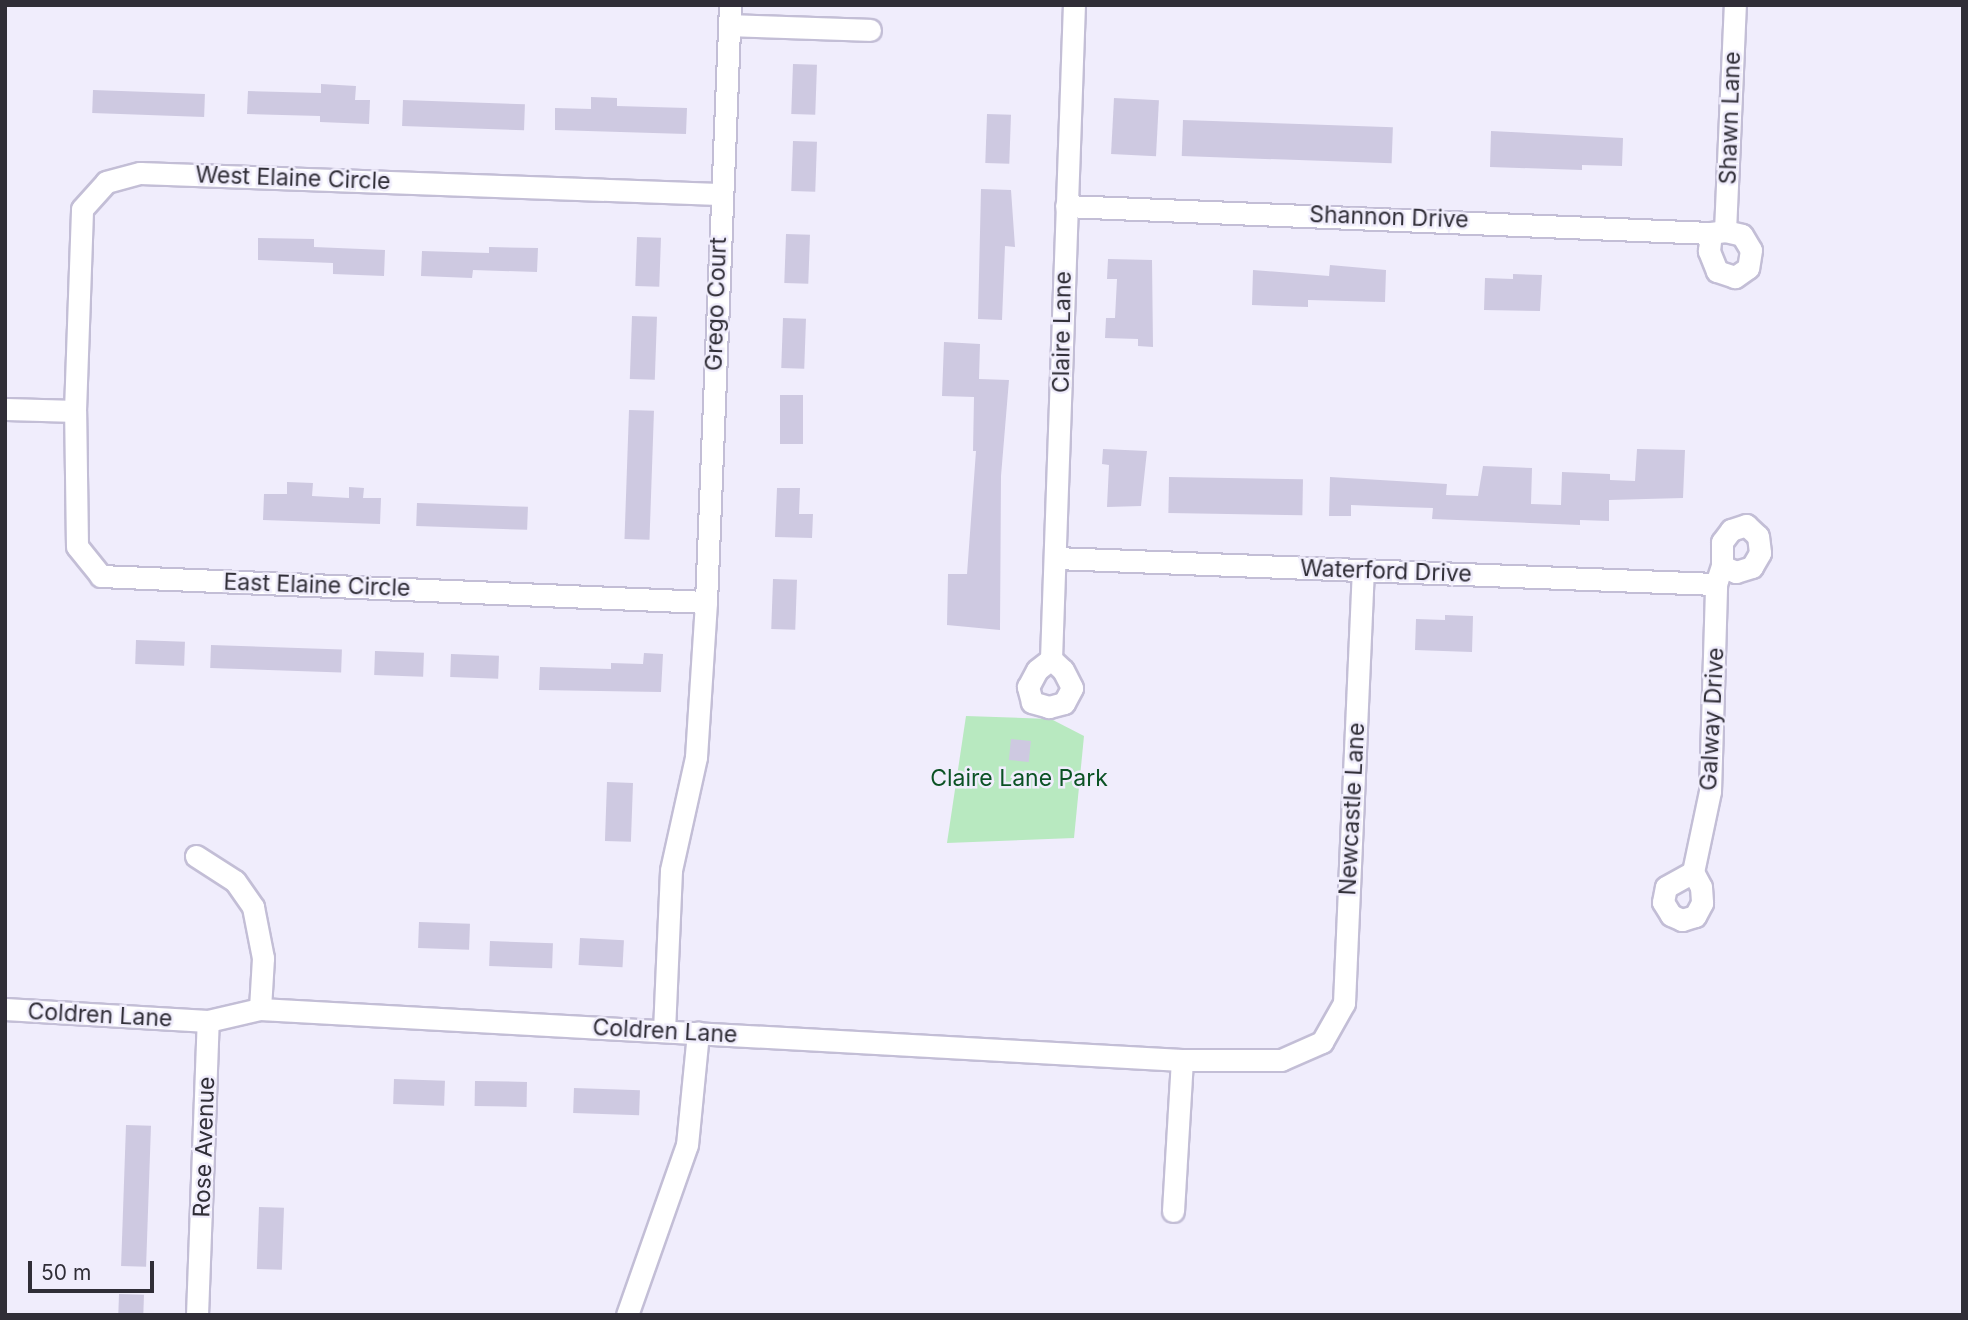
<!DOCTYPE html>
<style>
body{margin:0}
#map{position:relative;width:1968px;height:1320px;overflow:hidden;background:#f0edfc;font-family:Inter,sans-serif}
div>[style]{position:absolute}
.green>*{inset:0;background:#b8e9c0}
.building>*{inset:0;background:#cec9e1;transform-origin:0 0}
.roads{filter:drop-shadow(2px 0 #c3bed6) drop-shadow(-2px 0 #c3bed6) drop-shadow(0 2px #c3bed6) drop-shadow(0 -2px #c3bed6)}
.minor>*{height:21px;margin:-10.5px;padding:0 10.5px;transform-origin:10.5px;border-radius:10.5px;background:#fff}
span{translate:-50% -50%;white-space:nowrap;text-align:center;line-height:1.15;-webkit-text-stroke:5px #f0edfc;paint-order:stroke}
.street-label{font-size:23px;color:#302e37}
.park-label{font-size:23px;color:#0b5224}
.frame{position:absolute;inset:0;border:7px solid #302e37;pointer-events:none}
.scale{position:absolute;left:28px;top:1261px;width:126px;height:32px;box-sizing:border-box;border:4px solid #302e37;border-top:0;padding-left:9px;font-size:21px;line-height:24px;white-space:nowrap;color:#302e37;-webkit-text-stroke:5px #f0edfc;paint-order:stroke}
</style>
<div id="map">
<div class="green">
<i style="clip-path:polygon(966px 716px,1051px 719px,1084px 736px,1074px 838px,947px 843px)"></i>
</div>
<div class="building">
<i style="left:793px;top:64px;width:24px;height:50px;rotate:2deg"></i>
<i style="clip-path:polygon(321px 84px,356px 86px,355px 100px,370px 100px,369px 124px,320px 122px,320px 116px,247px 114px,248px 91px,321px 93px)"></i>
<i style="left:93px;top:90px;width:112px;height:23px;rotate:2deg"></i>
<i style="clip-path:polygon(591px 97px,617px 98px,617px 106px,687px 108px,686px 134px,555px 130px,555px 108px,591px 109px)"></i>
<i style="left:1114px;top:98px;width:45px;height:56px;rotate:3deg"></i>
<i style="left:403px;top:100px;width:122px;height:26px;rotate:2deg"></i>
<i style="left:987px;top:114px;width:24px;height:49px;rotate:2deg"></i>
<i style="left:1183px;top:120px;width:210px;height:36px;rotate:2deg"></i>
<i style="clip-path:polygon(1491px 131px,1623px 138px,1622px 166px,1582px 165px,1582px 170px,1490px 167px)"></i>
<i style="left:793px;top:141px;width:24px;height:50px;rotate:2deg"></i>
<i style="clip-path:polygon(981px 189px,1011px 190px,1015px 247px,1005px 246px,1002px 320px,978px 319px)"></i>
<i style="left:786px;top:234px;width:24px;height:49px;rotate:2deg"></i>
<i style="left:637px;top:237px;width:24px;height:49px;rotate:2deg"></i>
<i style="clip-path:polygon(258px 238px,314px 239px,314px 247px,385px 250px,384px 276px,333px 274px,333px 263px,258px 260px)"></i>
<i style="clip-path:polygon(489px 247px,538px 248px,537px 272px,473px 270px,472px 278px,421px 276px,422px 251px,489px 253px)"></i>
<i style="clip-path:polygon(1108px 259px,1152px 260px,1153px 347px,1138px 346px,1138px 339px,1105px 338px,1106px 318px,1115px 318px,1117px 279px,1107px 279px)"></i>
<i style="clip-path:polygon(1330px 265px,1386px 270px,1385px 302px,1308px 300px,1308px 307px,1252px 305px,1253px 270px,1329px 276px)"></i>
<i style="clip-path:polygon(1513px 274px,1542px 275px,1540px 311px,1484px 310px,1485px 278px,1513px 279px)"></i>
<i style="left:632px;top:316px;width:25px;height:63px;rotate:2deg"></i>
<i style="left:783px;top:318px;width:23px;height:50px;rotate:2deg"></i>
<i style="clip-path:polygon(944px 342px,980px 344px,979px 379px,1009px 380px,1001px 476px,1000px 630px,947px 625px,948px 574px,967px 574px,976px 451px,973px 451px,974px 397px,942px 396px)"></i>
<i style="left:780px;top:395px;width:23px;height:49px"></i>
<i style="left:629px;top:410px;width:25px;height:129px;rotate:2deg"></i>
<i style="clip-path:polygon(1103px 449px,1147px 451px,1141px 506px,1107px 507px,1109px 465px,1102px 464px)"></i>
<i style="clip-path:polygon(1637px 449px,1685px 450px,1683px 498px,1609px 500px,1609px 521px,1580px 520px,1580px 525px,1432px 519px,1433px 508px,1401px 507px,1351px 505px,1351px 516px,1329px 516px,1330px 477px,1447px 484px,1446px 495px,1478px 496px,1483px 466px,1532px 468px,1531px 504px,1561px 505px,1562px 472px,1610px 474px,1610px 480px,1635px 481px)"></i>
<i style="left:1169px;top:477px;width:134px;height:36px;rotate:1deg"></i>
<i style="clip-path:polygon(287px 482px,313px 483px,312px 496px,349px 498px,349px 487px,364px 488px,363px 498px,381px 498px,380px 524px,263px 520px,264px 494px,287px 494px)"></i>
<i style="clip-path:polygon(777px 488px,800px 488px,799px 514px,813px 514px,812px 538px,775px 537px)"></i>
<i style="left:417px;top:503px;width:111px;height:23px;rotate:2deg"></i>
<i style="left:773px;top:579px;width:24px;height:50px;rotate:2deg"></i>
<i style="clip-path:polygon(1445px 615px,1473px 616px,1472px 652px,1415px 650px,1416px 619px,1445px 620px)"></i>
<i style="left:136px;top:640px;width:49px;height:24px;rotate:2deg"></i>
<i style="left:211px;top:645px;width:131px;height:23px;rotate:2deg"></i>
<i style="left:375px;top:651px;width:49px;height:24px;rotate:2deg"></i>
<i style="clip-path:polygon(644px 653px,663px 654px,661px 692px,539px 690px,540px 667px,611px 669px,611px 663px,643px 664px)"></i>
<i style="left:451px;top:654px;width:48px;height:23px;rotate:2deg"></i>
<i style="left:1011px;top:739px;width:20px;height:21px;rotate:6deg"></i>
<i style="left:607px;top:782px;width:26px;height:59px;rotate:2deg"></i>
<i style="left:419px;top:922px;width:51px;height:26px;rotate:2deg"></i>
<i style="left:580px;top:938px;width:44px;height:27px;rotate:3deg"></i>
<i style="left:490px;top:941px;width:63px;height:25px;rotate:2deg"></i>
<i style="left:394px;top:1079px;width:51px;height:25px;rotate:2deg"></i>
<i style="left:475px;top:1081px;width:52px;height:25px;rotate:1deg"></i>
<i style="left:574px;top:1088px;width:66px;height:25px;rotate:2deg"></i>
<i style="left:126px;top:1125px;width:25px;height:141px;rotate:2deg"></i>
<i style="left:259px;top:1207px;width:25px;height:62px;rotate:2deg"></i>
<i style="left:119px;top:1294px;width:25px;height:21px;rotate:2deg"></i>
</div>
<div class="roads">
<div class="minor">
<i style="left:730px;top:25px;width:140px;rotate:2deg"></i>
<i style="left:1066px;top:206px;width:646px;rotate:2.4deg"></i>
<i style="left:1725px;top:231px;width:226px;rotate:-87.5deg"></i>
<i style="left:1725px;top:231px;width:17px;rotate:13deg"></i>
<i style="left:1742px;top:235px;width:17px;rotate:59deg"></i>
<i style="left:1751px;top:250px;width:18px;rotate:99deg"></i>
<i style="left:1748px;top:268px;width:16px;rotate:145deg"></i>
<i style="left:1735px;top:277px;width:19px;rotate:-162deg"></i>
<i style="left:1717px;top:271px;width:22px;rotate:-112deg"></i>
<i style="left:1709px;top:251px;width:18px;rotate:-84deg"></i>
<i style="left:1711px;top:233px;width:14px;rotate:-8deg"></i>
<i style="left:5px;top:409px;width:70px;rotate:1.6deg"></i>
<i style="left:1056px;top:558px;width:661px;rotate:2.26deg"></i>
<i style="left:706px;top:602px;width:606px;rotate:-177.54deg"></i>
<i style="left:101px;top:576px;width:38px;rotate:-129deg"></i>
<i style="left:77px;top:546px;width:135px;rotate:-90.8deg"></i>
<i style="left:75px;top:411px;width:202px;rotate:-88deg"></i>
<i style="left:82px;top:209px;width:36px;rotate:-48deg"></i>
<i style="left:106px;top:182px;width:35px;rotate:-15deg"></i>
<i style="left:140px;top:173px;width:579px;rotate:2.08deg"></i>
<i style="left:1051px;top:659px;width:654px;rotate:-87.99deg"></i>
<i style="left:1051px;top:659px;width:16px;rotate:43deg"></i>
<i style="left:1063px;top:670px;width:20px;rotate:63deg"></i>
<i style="left:1072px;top:688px;width:17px;rotate:118deg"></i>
<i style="left:1064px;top:703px;width:16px;rotate:165deg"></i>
<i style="left:1049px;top:707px;width:18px;rotate:-164deg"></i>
<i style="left:1032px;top:702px;width:16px;rotate:-105deg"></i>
<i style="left:1028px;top:687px;width:19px;rotate:-62deg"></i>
<i style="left:1037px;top:670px;width:18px;rotate:-38deg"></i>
<i style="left:196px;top:856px;width:46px;rotate:32.7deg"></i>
<i style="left:235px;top:881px;width:32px;rotate:55deg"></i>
<i style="left:253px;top:907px;width:52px;rotate:78.9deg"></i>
<i style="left:263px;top:958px;width:51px;rotate:93.4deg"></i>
<i style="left:1693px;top:872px;width:83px;rotate:-78.1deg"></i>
<i style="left:1710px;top:791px;width:207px;rotate:-88.3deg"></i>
<i style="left:1716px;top:584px;width:19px;rotate:-72deg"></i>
<i style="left:1722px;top:566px;width:24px;rotate:-90deg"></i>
<i style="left:1722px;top:542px;width:15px;rotate:-53deg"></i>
<i style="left:1731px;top:530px;width:16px;rotate:-18deg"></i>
<i style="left:1746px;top:525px;width:16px;rotate:43deg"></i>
<i style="left:1758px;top:536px;width:17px;rotate:83deg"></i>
<i style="left:1760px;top:553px;width:16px;rotate:120deg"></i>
<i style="left:1752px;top:567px;width:17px;rotate:163deg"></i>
<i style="left:1736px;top:572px;width:15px;rotate:-157deg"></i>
<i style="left:1693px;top:872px;width:17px;rotate:62deg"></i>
<i style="left:1701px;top:887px;width:16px;rotate:86deg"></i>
<i style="left:1702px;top:903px;width:15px;rotate:118deg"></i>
<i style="left:1695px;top:916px;width:14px;rotate:163deg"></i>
<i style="left:1682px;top:920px;width:12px;rotate:-156deg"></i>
<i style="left:1671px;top:915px;width:15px;rotate:-122deg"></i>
<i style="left:1663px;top:902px;width:15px;rotate:-79deg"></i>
<i style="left:1666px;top:887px;width:31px;rotate:-29deg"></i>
<i style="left:5px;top:1009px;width:203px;rotate:3.4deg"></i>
<i style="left:208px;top:1021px;width:53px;rotate:-13deg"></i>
<i style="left:260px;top:1009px;width:923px;rotate:3.17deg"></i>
<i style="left:1182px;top:1060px;width:99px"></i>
<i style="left:1281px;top:1060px;width:45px;rotate:-23.7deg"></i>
<i style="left:1322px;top:1042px;width:45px;rotate:-60.6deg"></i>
<i style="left:1344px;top:1003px;width:432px;rotate:-87.5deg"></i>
<i style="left:664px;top:1031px;width:161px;rotate:-87.5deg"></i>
<i style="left:671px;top:870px;width:116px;rotate:-77.5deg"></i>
<i style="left:696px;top:757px;width:155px;rotate:-86.3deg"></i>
<i style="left:706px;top:602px;width:597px;rotate:-87.7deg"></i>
<i style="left:1173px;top:1211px;width:151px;rotate:-86.6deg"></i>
<i style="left:197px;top:1315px;width:294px;rotate:-87.9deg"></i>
<i style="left:627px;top:1315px;width:180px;rotate:-70.6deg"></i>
<i style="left:687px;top:1145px;width:113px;rotate:-84.4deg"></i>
</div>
</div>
<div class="street-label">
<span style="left:1730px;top:118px;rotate:-88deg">Shawn Lane</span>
<span style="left:293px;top:178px;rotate:2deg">West Elaine Circle</span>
<span style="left:1389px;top:217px;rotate:2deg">Shannon Drive</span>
<span style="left:716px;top:304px;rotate:-88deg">Grego Court</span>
<span style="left:1062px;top:332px;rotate:-89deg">Claire Lane</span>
<span style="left:1386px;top:571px;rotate:2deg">Waterford Drive</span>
<span style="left:317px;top:585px;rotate:2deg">East Elaine Circle</span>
<span style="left:1712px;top:719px;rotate:-87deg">Galway Drive</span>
<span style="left:1352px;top:809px;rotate:-87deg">Newcastle Lane</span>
<span style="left:100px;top:1015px;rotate:3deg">Coldren Lane</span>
<span style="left:665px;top:1031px;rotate:3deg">Coldren Lane</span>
<span style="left:204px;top:1147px;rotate:-88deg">Rose Avenue</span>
</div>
<div class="park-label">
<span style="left:1019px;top:778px">Claire Lane Park</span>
</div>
<div class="frame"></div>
<div class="scale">50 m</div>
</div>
